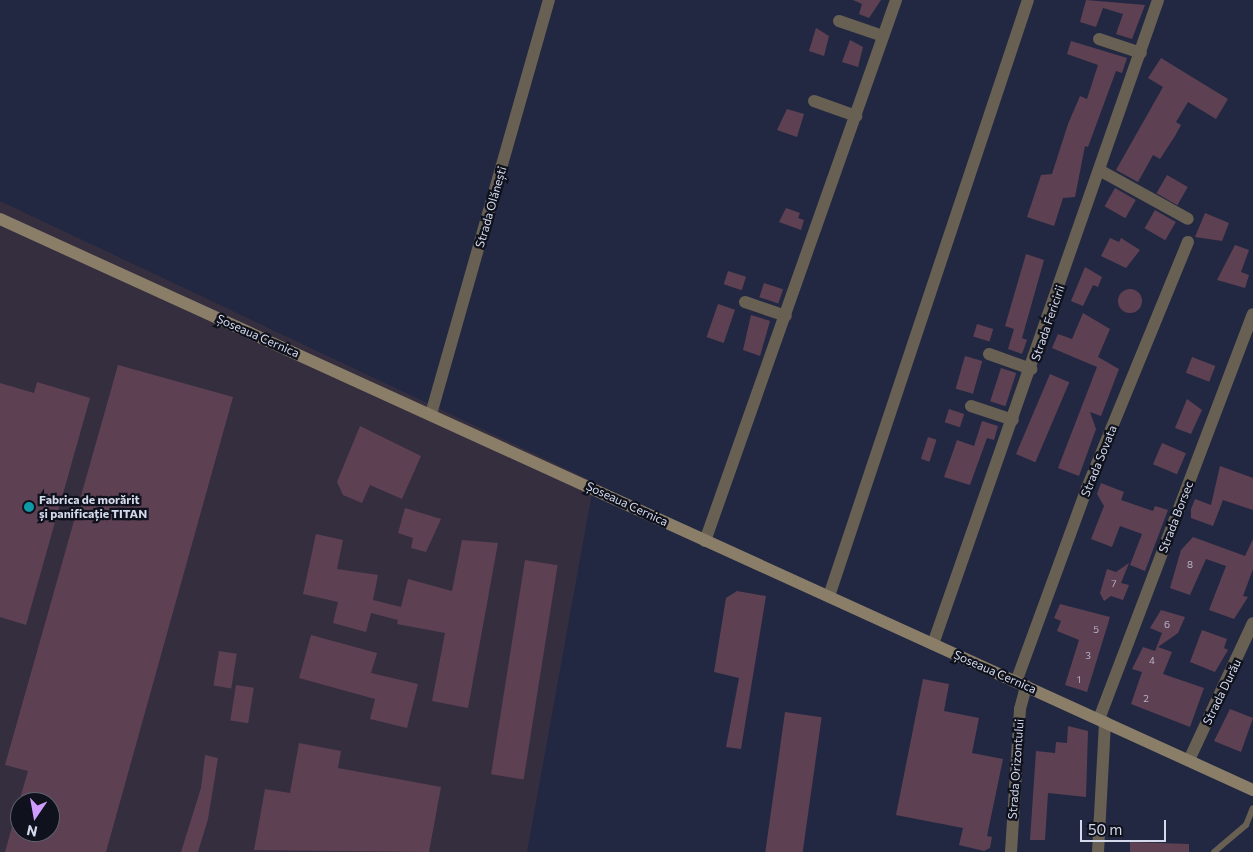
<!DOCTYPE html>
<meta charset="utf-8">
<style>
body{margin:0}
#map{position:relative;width:1253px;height:852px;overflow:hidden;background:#222842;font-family:Commissioner,sans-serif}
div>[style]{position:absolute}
.industrial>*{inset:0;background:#342e3e}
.building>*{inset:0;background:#5e4053;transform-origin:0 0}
.round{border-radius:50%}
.lane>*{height:6px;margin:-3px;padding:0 3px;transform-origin:3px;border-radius:3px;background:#686053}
.street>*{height:12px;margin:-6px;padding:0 6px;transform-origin:6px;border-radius:6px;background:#686053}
.secondary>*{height:12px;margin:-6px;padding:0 6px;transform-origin:6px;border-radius:6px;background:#8b7e69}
.dots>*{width:14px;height:14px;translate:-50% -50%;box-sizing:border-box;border:2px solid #0f121d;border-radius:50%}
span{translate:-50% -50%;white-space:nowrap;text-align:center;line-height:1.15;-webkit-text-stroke:4.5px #0f121d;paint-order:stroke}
.number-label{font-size:10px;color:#b6b3c5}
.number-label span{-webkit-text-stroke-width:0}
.street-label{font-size:12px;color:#d4d9eb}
.poi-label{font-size:12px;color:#d4d9eb;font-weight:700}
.left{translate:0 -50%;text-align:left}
.north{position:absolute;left:10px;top:792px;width:50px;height:50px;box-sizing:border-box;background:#0f121d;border:1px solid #5e626f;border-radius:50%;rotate:192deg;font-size:14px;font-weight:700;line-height:20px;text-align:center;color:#d4d9eb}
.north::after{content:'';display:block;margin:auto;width:18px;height:22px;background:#d09dfe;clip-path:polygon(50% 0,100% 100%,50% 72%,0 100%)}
.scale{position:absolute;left:1080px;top:820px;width:86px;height:22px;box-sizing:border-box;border:2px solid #d4d9eb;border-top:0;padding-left:6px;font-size:15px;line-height:18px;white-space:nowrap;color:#d4d9eb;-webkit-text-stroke:4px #0f121d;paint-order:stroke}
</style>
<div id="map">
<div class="industrial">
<i style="clip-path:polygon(evenodd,0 201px,594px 482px,527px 852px,0 852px,0 201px,20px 802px,50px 802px,50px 832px,20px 832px,20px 802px)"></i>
</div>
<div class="building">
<i style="clip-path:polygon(853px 0,881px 0,869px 18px,859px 14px,862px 4px)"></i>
<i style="clip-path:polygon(1086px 0,1145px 5px,1132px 39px,1116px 34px,1123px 14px,1103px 8px,1096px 27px,1080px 22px)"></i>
<i style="clip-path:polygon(816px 28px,829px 36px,824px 56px,809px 51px)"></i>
<i style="clip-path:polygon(850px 40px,863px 47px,858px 67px,842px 62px)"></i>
<i style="clip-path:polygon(1071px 41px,1127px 58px,1122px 73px,1116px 71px,1088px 147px,1085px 146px,1075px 197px,1063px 198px,1054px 226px,1027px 217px,1041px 175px,1052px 174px,1068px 124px,1080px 96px,1087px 99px,1098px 65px,1067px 54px)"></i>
<i style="clip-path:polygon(1161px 58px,1228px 99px,1216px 119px,1188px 102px,1176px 122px,1181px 125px,1175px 136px,1160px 159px,1153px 155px,1138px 182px,1116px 170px,1163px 87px,1148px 78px)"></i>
<i style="clip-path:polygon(787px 109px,804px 114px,797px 137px,777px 130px)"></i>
<i style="left:1167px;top:175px;width:24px;height:21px;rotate:30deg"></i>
<i style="left:1115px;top:188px;width:24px;height:21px;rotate:30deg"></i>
<i style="clip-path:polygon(786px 208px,800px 213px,798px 218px,804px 220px,801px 230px,779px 222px)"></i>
<i style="left:1155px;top:210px;width:24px;height:21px;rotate:30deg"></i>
<i style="clip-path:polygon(1205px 213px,1229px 223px,1222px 241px,1195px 237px)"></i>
<i style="clip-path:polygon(1110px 238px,1119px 242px,1121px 238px,1140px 250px,1126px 268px,1101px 256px)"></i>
<i style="clip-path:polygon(1235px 245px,1249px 250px,1241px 272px,1249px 275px,1245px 288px,1217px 280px)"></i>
<i style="clip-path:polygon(1026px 254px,1044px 260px,1022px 338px,1027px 340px,1022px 354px,1008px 349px,1014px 329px,1005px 326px)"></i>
<i style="clip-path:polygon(1085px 267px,1102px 277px,1098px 287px,1093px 285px,1083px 306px,1071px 301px)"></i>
<i style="left:728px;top:271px;width:19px;height:14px;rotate:18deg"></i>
<i style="left:764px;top:283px;width:20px;height:15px;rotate:18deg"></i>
<i class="round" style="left:1118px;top:289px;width:24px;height:24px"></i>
<i style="left:718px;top:304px;width:18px;height:35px;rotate:19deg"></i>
<i style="clip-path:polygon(1083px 313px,1110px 329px,1098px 357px,1119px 369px,1101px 416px,1090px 412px,1096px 429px,1079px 476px,1058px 468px,1097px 367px,1052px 348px,1058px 334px,1072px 339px)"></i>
<i style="clip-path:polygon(751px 315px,770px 321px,760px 356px,743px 350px)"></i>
<i style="left:977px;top:324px;width:17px;height:13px;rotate:17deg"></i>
<i style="left:965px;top:356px;width:18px;height:34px;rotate:16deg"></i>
<i style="left:1192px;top:357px;width:25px;height:17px;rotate:21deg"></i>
<i style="clip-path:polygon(118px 365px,233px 397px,106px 852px,5px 852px,17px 809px,20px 832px,50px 832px,50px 802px,19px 802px,28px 771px,5px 765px)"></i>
<i style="left:1001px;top:368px;width:16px;height:35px;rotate:18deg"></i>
<i style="left:1050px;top:374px;width:21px;height:87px;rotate:23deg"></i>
<i style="clip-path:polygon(37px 382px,90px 398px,26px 625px,0 617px,0 383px,34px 393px)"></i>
<i style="clip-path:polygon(1187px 399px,1202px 410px,1191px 434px,1175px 428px)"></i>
<i style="left:949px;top:409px;width:16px;height:14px;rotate:18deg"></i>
<i style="clip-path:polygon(982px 421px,998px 426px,994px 440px,987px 438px,970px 485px,944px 477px,957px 440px,974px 446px)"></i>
<i style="clip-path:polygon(360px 426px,421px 456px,402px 499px,370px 485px,362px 503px,343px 495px,337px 482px)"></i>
<i style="left:928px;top:437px;width:9px;height:23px;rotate:18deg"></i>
<i style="left:1162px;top:443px;width:26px;height:23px;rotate:23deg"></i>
<i style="clip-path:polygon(1220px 466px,1253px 478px,1253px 510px,1223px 500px,1213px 526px,1191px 518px,1191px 509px,1195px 499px,1211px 505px)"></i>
<i style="clip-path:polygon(1101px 483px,1124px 492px,1121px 500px,1153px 511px,1155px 506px,1168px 510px,1145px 571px,1130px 565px,1142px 534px,1120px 526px,1112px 547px,1091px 539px,1104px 506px,1097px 494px)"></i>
<i style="clip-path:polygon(405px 508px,441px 519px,426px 552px,411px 548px,413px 538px,398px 533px)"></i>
<i style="clip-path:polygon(316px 534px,343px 540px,337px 569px,378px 575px,373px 600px,401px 607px,408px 579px,452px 591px,462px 540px,498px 543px,468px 708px,432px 701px,445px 633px,397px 624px,398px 620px,371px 613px,366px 632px,333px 623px,338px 602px,303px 594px)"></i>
<i style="clip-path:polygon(1193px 537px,1245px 556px,1253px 539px,1253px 569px,1243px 596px,1248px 597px,1234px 619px,1209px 610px,1226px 566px,1206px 559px,1190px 595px,1170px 588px,1181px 550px)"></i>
<i style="left:525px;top:560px;width:33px;height:217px;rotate:9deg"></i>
<i style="clip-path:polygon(1129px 563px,1121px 583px,1129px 585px,1123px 600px,1111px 596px,1104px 601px,1100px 593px,1107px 569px,1116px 572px)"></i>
<i style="clip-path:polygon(737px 591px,766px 596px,741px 749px,726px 747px,739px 678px,714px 672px,726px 598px)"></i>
<i style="clip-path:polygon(1060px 604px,1110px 617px,1087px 692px,1065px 685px,1079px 640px,1057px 631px,1061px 621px,1054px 618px)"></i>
<i style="clip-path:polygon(1161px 610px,1185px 617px,1178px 633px,1158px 647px,1172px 652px,1163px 674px,1204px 688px,1190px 727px,1131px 704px,1142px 672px,1132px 669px,1143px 647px,1155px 651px,1162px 633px,1150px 628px)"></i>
<i style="clip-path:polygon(1202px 630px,1227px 639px,1224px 648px,1228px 650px,1215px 672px,1190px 662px)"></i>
<i style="clip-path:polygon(311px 635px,377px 653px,371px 673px,418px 684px,407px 728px,370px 719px,375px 699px,299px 678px)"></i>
<i style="left:219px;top:651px;width:18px;height:35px;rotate:9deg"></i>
<i style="clip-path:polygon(923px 679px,949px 684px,944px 711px,979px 718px,972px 753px,1003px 759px,987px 836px,992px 837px,990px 848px,984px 851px,959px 845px,963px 828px,896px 815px)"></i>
<i style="left:236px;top:685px;width:18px;height:36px;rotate:9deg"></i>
<i style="clip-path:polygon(1230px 709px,1253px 718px,1241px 752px,1214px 741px)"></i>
<i style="left:785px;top:712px;width:37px;height:141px;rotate:8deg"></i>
<i style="clip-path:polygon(1068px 726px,1088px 731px,1086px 797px,1048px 793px,1045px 840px,1030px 840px,1036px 751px,1055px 753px,1056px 742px,1067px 743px)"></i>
<i style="clip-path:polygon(299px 743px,341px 751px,338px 768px,441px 787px,429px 852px,254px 850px,265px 789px,290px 793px)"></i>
<i style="clip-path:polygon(205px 755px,218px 758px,208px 819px,198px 852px,181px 852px,201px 788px)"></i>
<i style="clip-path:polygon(1130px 842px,1189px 844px,1189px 852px,1130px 852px)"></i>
</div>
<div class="lane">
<i style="left:1214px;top:852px;width:42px;rotate:-40.2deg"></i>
<i style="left:1246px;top:825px;width:18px;rotate:-68deg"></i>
</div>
<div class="street">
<i style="left:839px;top:21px;width:46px;rotate:18.8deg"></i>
<i style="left:1099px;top:39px;width:44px;rotate:18.4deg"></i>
<i style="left:814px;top:101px;width:45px;rotate:19.7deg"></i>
<i style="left:1101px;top:171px;width:99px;rotate:28.9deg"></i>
<i style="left:745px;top:302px;width:43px;rotate:18.9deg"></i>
<i style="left:989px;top:354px;width:45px;rotate:19.7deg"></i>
<i style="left:971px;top:406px;width:44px;rotate:18.4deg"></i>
<i style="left:431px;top:414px;width:430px;rotate:-74.1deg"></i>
<i style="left:705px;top:541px;width:574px;rotate:-70.55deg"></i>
<i style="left:829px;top:596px;width:628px;rotate:-71.54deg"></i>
<i style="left:933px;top:644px;width:682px;rotate:-70.74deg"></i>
<i style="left:1016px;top:682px;width:207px;rotate:-69.9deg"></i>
<i style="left:1087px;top:488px;width:266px;rotate:-67.7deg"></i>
<i style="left:1099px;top:719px;width:433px;rotate:-69.2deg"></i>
<i style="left:1189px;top:760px;width:151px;rotate:-65deg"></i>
<i style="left:1011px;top:852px;width:143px;rotate:-86.4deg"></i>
<i style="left:1020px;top:709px;width:24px;rotate:-75deg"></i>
<i style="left:1098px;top:852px;width:130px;rotate:-86.9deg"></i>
</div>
<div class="secondary">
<i style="left:0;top:219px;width:1377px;rotate:24.5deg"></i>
</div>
<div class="dots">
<i style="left:29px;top:507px;background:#0f9aa8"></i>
</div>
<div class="number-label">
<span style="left:1190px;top:565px">8</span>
<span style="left:1114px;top:584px">7</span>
<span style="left:1167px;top:625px">6</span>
<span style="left:1096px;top:630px">5</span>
<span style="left:1088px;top:656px">3</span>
<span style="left:1152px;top:661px">4</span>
<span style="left:1079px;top:680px">1</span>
<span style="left:1146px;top:699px">2</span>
</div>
<div class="street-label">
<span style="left:491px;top:207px;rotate:-74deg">Strada Olănești</span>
<span style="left:1048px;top:323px;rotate:-71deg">Strada Fericirii</span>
<span style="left:258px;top:336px;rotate:24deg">Șoseaua Cernica</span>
<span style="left:1099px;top:461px;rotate:-68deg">Strada Sovata</span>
<span style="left:627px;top:504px;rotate:25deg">Șoseaua Cernica</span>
<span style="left:1176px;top:517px;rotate:-69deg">Strada Borsec</span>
<span style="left:995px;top:672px;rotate:24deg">Șoseaua Cernica</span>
<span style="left:1222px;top:692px;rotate:-64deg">Strada Durău</span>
<span style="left:1016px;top:769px;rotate:-86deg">Strada Orizontului</span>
</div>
<div class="poi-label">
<span class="left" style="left:39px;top:507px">Fabrica de morărit<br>și panificație TITAN</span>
</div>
<div class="north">N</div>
<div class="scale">50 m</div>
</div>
